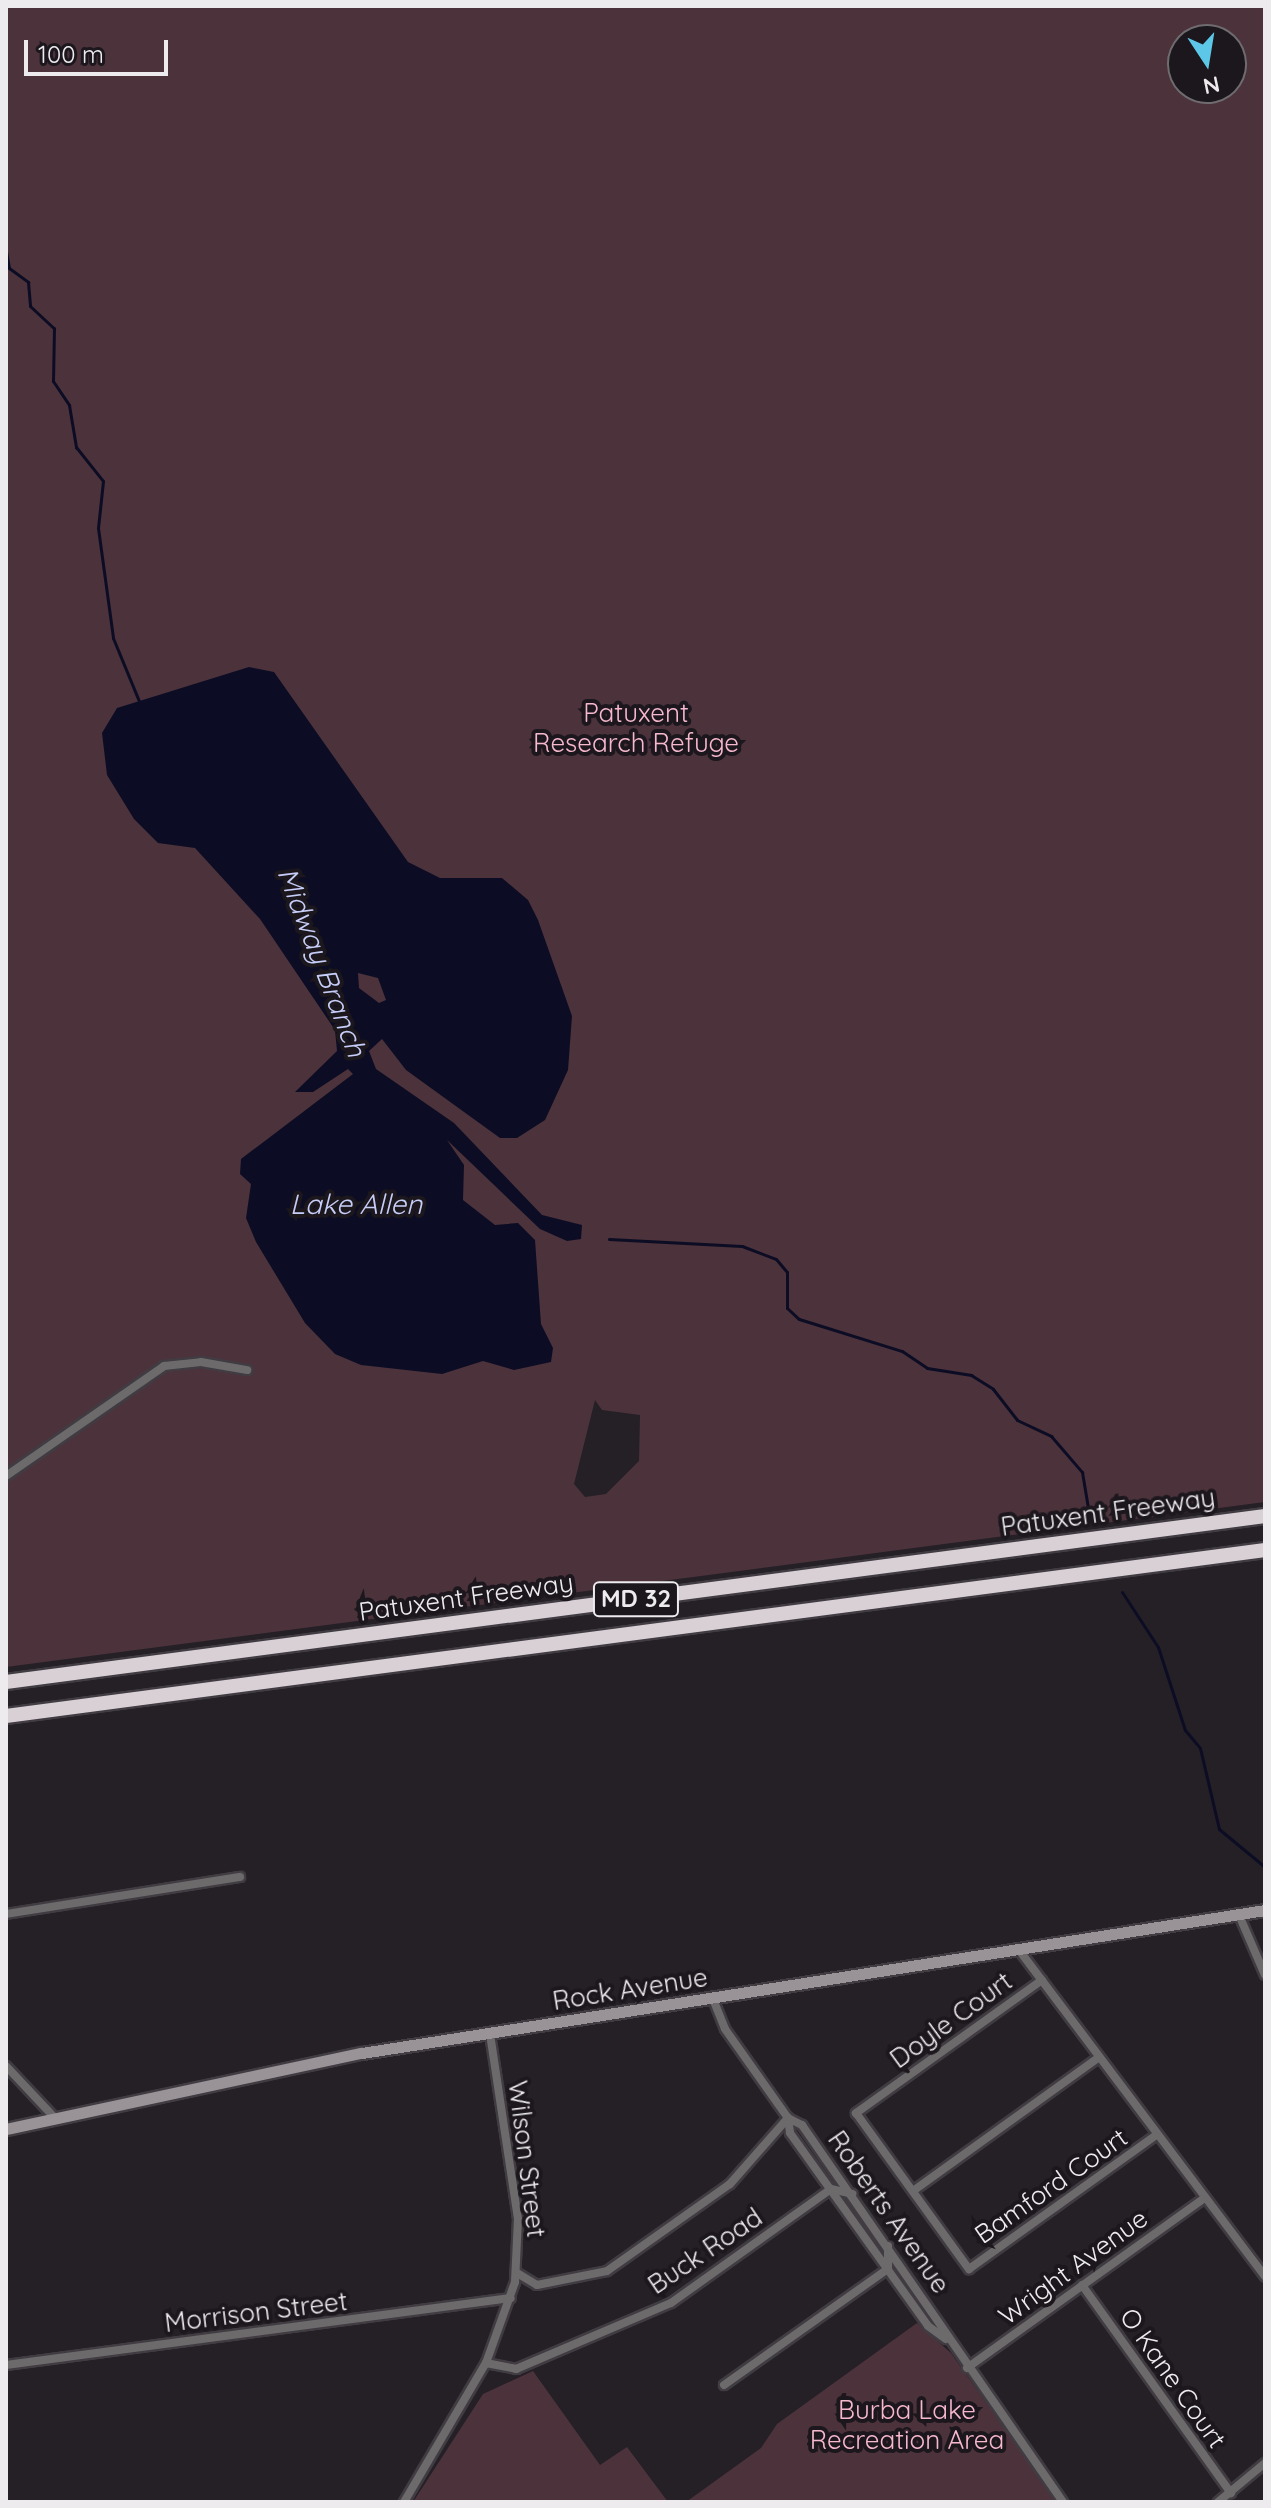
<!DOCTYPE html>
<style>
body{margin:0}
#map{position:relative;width:1271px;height:2508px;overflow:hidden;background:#242026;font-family:Quicksand,sans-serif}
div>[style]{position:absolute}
.green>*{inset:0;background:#4c323b}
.water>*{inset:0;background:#0c0d24}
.stream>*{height:3px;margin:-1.5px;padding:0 1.5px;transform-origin:1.5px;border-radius:1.5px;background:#0c0d24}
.roads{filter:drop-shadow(2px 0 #403c42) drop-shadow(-2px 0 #403c42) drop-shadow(0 2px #403c42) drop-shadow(0 -2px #403c42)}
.street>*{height:8px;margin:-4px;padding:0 4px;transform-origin:4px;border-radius:4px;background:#6d6a6c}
.secondary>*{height:11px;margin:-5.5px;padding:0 5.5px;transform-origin:5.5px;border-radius:5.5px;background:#999397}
.highway>*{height:14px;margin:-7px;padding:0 7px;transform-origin:7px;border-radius:7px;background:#d9d0d6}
span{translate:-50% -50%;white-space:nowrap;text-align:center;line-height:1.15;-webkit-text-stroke:8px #1b171c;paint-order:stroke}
.shield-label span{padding:2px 6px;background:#1b171c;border:2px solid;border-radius:6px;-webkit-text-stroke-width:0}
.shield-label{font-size:24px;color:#eeebef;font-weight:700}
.park-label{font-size:26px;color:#f7b8cd}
.street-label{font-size:26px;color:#eeebef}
.water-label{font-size:28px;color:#c7cdf9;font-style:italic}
.frame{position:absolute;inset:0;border:8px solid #eeebef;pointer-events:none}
.north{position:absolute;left:1167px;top:24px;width:80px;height:80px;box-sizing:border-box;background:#1b171c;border:2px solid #6f6c70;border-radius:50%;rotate:168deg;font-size:22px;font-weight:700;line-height:32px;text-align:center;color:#eeebef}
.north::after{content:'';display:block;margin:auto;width:28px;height:36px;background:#5cc7e7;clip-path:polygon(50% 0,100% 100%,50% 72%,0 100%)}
.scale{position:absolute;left:24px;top:40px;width:144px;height:36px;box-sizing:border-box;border:4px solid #eeebef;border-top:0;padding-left:10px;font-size:24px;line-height:28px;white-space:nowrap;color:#eeebef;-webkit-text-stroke:6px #1b171c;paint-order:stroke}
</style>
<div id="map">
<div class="green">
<i style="clip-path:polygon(evenodd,6px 6px,1265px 6px,1265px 1502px,6px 1667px,6px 6px,1183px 40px,1231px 40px,1231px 88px,1183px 88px,1183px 40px,6px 6px,595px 1400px,602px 1410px,640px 1415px,639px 1461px,606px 1494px,585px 1497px,574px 1484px,595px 1400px)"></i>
<i style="clip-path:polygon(917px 2323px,951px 2353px,1057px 2502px,686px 2502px,761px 2448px,777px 2424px)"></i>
<i style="clip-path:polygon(533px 2371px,600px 2465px,627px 2447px,668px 2502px,413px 2502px,483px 2394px)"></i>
</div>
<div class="water">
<i style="clip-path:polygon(evenodd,249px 667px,274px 672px,408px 862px,440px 878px,502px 878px,528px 900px,538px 920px,572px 1016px,568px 1070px,545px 1120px,517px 1138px,500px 1138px,406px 1070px,382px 1039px,369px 1051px,376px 1069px,454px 1123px,542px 1215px,582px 1225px,581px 1239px,567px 1241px,540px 1229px,447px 1140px,464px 1165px,463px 1200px,495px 1225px,518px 1223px,535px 1240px,541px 1324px,553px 1348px,551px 1362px,514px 1370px,483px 1361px,442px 1374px,361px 1365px,335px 1354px,305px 1323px,256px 1242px,246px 1218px,251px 1184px,240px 1174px,241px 1159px,353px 1074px,348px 1069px,313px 1092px,295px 1092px,337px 1051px,335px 1030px,260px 919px,195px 848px,158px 843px,134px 819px,107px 775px,102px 733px,117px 708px,249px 667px,358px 973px,378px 978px,386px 1000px,379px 1003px,359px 988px,358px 973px)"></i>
</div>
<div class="stream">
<i style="left:6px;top:251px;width:17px;rotate:80deg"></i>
<i style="left:9px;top:268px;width:24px;rotate:36deg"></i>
<i style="left:28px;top:282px;width:24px;rotate:85deg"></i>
<i style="left:30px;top:306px;width:33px;rotate:43deg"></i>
<i style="left:54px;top:328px;width:53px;rotate:91.1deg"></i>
<i style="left:53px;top:381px;width:29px;rotate:56deg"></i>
<i style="left:69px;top:405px;width:43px;rotate:80.5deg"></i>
<i style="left:76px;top:447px;width:43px;rotate:51.5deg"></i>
<i style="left:103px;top:481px;width:47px;rotate:96.1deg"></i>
<i style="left:98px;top:528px;width:111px;rotate:82.2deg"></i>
<i style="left:113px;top:638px;width:68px;rotate:67.6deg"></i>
<i style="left:609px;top:1239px;width:133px;rotate:3deg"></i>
<i style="left:742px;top:1246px;width:36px;rotate:21deg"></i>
<i style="left:776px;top:1259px;width:17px;rotate:50deg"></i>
<i style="left:787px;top:1272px;width:36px;rotate:90deg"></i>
<i style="left:787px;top:1308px;width:16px;rotate:43deg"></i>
<i style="left:799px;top:1319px;width:108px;rotate:17.3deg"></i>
<i style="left:902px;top:1351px;width:30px;rotate:34deg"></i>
<i style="left:927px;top:1368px;width:45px;rotate:9deg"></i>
<i style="left:971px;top:1375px;width:26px;rotate:32deg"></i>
<i style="left:993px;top:1389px;width:39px;rotate:52deg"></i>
<i style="left:1017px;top:1420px;width:38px;rotate:25deg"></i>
<i style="left:1051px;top:1436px;width:48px;rotate:49.3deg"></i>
<i style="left:1082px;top:1472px;width:49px;rotate:80.5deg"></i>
<i style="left:1122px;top:1592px;width:66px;rotate:56.8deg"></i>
<i style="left:1158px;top:1647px;width:87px;rotate:72deg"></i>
<i style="left:1185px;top:1730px;width:23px;rotate:50deg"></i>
<i style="left:1200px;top:1748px;width:83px;rotate:76.8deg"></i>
<i style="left:1219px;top:1829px;width:60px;rotate:39.6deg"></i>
</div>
<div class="roads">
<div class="street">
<i style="left:6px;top:1476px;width:193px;rotate:-34.8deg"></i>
<i style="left:164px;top:1366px;width:37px;rotate:-6deg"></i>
<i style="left:201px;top:1362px;width:47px;rotate:9.9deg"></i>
<i style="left:6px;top:1914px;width:237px;rotate:-9deg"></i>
<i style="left:1239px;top:1915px;width:65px;rotate:66.6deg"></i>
<i style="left:1019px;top:1950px;width:409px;rotate:53deg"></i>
<i style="left:1042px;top:1980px;width:229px;rotate:144.4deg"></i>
<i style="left:856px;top:2113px;width:193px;rotate:54.1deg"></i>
<i style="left:969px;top:2269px;width:229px;rotate:-35.6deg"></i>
<i style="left:713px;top:1999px;width:32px;rotate:68deg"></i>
<i style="left:725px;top:2029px;width:109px;rotate:54.7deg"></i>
<i style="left:788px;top:2118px;width:15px;rotate:82deg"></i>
<i style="left:790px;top:2133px;width:237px;rotate:54.4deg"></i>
<i style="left:928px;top:2326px;width:22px;rotate:36deg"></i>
<i style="left:6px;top:2066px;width:69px;rotate:46.8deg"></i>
<i style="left:788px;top:2118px;width:16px;rotate:27deg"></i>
<i style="left:802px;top:2125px;width:459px;rotate:55.3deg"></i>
<i style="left:913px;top:2191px;width:226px;rotate:-35.7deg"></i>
<i style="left:517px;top:2273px;width:23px;rotate:31deg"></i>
<i style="left:537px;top:2285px;width:71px;rotate:-11.3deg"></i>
<i style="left:607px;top:2271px;width:151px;rotate:-35.3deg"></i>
<i style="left:730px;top:2184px;width:88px;rotate:-48.7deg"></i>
<i style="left:1082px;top:2285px;width:256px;rotate:54.4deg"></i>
<i style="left:486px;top:2363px;width:31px;rotate:11deg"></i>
<i style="left:516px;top:2369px;width:168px;rotate:-23.1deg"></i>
<i style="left:671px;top:2303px;width:196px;rotate:-35.5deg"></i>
<i style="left:831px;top:2189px;width:22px;rotate:13deg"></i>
<i style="left:6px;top:2365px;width:509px;rotate:-7.56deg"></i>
<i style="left:967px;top:2368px;width:290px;rotate:-35.6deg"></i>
<i style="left:724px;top:2385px;width:201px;rotate:-35.3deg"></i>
<i style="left:888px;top:2269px;width:23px;rotate:-90deg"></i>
<i style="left:404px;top:2502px;width:161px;rotate:-59.5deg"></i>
<i style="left:486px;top:2363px;width:86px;rotate:-70.3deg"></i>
<i style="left:515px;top:2282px;width:63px;rotate:-87.3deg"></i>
<i style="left:518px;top:2219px;width:188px;rotate:-98.6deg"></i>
<i style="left:1218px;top:2502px;width:61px;rotate:-39.7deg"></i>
</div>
<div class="secondary">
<i style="left:6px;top:2129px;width:364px;rotate:-12.1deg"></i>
<i style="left:362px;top:2053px;width:914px;rotate:-9deg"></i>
</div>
<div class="highway">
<i style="left:6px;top:1682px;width:1270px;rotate:-7.51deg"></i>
<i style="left:6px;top:1716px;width:1270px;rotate:-7.51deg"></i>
</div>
</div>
<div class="shield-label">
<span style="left:636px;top:1599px">MD 32</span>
</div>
<div class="park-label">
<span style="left:636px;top:728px">Patuxent<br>Research Refuge</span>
<span style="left:907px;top:2425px">Burba Lake<br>Recreation Area</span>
</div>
<div class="street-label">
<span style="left:1108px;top:1512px;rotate:-8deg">Patuxent Freeway</span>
<span style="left:466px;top:1597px;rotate:-8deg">Patuxent Freeway</span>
<span style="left:630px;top:1989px;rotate:-9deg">Rock Avenue</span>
<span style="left:951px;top:2020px;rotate:-36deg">Doyle Court</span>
<span style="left:527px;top:2159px;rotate:83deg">Wilson Street</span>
<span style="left:1051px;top:2186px;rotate:-35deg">Bamford Court</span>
<span style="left:889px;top:2212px;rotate:55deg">Roberts Avenue</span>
<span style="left:705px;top:2251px;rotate:-34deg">Buck Road</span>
<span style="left:1073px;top:2267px;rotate:-36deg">Wright Avenue</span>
<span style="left:256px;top:2312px;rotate:-7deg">Morrison Street</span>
<span style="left:1173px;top:2378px;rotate:55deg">O Kane Court</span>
</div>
<div class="water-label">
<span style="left:322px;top:962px;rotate:69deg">Midway Branch</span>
<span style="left:356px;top:1204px">Lake Allen</span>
</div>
<div class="frame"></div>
<div class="north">N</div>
<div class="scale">100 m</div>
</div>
